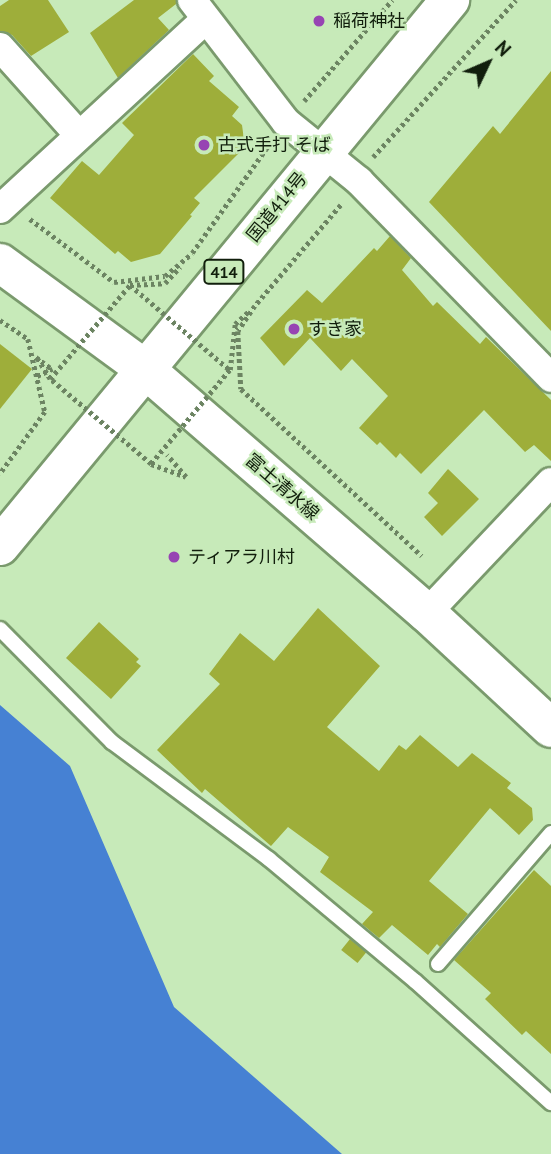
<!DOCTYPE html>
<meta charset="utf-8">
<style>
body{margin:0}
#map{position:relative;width:551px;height:1154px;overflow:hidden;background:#c7eab9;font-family:"PT Sans","Noto Sans JP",sans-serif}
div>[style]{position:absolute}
.water>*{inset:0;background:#4681d3}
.building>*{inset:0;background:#9eae3a;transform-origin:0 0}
.path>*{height:4.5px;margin-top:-2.25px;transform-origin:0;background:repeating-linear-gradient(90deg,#6c8462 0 3.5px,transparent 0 7px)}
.roads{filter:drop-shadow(2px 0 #7a9a6d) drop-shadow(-2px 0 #7a9a6d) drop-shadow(0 2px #7a9a6d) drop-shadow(0 -2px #7a9a6d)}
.lane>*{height:14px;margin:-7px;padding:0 7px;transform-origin:7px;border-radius:7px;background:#fff}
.street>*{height:28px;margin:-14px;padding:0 14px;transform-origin:14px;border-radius:14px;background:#fff}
.secondary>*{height:38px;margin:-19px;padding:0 19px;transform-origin:19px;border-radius:19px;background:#fff}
.highway>*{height:38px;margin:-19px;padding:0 19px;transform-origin:19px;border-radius:19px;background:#fff}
.path-bridge>*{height:4.5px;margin-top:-2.25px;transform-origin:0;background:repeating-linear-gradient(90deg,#6c8462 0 3.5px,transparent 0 7px)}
.dots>*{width:19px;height:19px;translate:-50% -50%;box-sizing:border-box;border:4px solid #c7eab9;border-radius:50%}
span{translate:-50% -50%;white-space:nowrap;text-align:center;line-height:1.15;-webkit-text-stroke:5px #c7eab9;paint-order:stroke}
.shield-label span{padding:2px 5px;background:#c7eab9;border:2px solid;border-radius:5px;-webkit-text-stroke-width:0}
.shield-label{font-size:16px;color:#111e0c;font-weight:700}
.poi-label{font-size:18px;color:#111e0c}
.left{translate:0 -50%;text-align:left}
.street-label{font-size:18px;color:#111e0c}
.north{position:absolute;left:453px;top:28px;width:70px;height:70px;-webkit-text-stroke:5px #c7eab9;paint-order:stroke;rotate:46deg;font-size:19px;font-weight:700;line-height:28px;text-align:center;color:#111e0c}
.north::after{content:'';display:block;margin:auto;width:24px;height:32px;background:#111e0c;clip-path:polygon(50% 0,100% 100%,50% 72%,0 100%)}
</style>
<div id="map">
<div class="water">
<i style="clip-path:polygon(0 705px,70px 766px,174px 1007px,342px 1154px,0 1154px)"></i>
</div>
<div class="building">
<i style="clip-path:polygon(9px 0,48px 0,69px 32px,31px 56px,12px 35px,0 31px,0 6px)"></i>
<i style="clip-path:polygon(134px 0,176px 0,176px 4px,158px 18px,169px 30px,118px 78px,90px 33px)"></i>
<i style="clip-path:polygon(193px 54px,214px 76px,209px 81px,239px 107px,232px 116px,242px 125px,245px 147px,194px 198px,200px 203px,190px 215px,192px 216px,160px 254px,131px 262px,118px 251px,115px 254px,50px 198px,82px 161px,99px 175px,134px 135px,122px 123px)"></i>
<i style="clip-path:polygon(551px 71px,551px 331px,429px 202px,493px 126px,500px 134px)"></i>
<i style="clip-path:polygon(390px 236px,411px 258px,402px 270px,433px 306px,437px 302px,480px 344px,486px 337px,551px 400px,551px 461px,534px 445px,525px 452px,484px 410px,421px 474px,400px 453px,396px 458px,380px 442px,377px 445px,359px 428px,388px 396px,352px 359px,341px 371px,310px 338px,284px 366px,260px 338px,307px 290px,322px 303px,374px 248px,377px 251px)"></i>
<i style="clip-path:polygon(0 344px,32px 369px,0 409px)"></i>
<i style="clip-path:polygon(448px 469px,479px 499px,442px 536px,424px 517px,438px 503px,428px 493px)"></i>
<i style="clip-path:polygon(318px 608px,380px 666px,327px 727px,379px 771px,399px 745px,406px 750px,420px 735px,458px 767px,472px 753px,511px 783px,507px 788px,532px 808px,533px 820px,519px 835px,490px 808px,429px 881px,468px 914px,440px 947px,437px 944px,428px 955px,392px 925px,379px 938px,362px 924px,373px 912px,320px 872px,329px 857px,288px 827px,271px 846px,205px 789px,202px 793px,157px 750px,220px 684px,209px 674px,240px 633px,274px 661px)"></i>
<i style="clip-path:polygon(99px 622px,139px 659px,136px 662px,141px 666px,111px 699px,66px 658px)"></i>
<i style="clip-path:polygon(534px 870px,551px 886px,551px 1054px,526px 1031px,522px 1035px,485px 999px,491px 993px,454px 960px)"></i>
<i style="left:350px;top:939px;width:21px;height:14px;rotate:39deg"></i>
</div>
<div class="path">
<i style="left:304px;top:101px;width:134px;rotate:-48.9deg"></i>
<i style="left:373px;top:157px;width:212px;rotate:-47.7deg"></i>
<i style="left:341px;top:205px;width:133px;rotate:130.4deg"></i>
<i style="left:255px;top:306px;width:30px;rotate:124deg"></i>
<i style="left:238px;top:331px;width:58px;rotate:87deg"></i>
<i style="left:241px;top:389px;width:246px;rotate:42.7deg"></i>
<i style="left:30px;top:219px;width:105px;rotate:36.9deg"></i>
<i style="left:114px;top:282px;width:51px;rotate:-6.7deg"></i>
<i style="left:165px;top:276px;width:35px;rotate:-40deg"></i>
<i style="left:192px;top:253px;width:131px;rotate:-54.6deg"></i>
<i style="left:130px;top:285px;width:35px;rotate:-3deg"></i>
<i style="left:165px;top:283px;width:22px;rotate:-47deg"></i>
<i style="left:0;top:320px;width:34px;rotate:34deg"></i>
<i style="left:28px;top:339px;width:75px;rotate:76.9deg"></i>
<i style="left:45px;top:412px;width:77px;rotate:126deg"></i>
<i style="left:230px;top:370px;width:46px;rotate:-83.8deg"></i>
<i style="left:235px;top:324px;width:19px;rotate:-43deg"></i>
<i style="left:37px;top:376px;width:17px;rotate:-25deg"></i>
<i style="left:151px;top:464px;width:37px;rotate:20deg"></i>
<i style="left:186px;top:477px;width:29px;rotate:-131deg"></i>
</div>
<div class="roads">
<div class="lane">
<i style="left:0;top:629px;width:159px;rotate:45.3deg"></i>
<i style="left:112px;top:742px;width:196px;rotate:36.7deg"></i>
<i style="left:269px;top:859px;width:190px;rotate:39.9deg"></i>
<i style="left:415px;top:981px;width:183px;rotate:41.9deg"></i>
<i style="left:438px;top:964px;width:173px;rotate:-49.2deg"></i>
</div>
<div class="street">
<i style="left:192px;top:0;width:154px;rotate:52.4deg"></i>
<i style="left:286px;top:122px;width:94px;rotate:38.9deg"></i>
<i style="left:359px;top:181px;width:275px;rotate:45.7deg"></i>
<i style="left:0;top:47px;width:117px;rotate:48.1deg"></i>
<i style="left:0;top:209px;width:280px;rotate:-42.7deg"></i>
<i style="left:427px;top:613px;width:180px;rotate:-46.6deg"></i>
</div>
<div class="secondary">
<i style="left:0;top:263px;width:180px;rotate:36.2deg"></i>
<i style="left:145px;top:369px;width:373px;rotate:40.9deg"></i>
<i style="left:427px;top:613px;width:169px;rotate:42.8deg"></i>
</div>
<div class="highway">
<i style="left:0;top:546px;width:708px;rotate:-50.51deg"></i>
</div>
</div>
<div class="path-bridge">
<i style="left:130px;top:285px;width:131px;rotate:40.4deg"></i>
<i style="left:230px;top:370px;width:123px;rotate:130deg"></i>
<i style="left:151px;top:464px;width:132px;rotate:-139.9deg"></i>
<i style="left:50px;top:379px;width:123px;rotate:-49.6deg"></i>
<i style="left:50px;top:379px;width:26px;rotate:-122deg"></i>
<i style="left:36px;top:357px;width:20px;rotate:37deg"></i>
</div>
<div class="dots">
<i style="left:319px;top:21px;background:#9744b3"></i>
<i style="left:204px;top:145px;background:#9744b3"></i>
<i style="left:294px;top:329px;background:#9744b3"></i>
<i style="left:174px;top:557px;background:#9744b3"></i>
</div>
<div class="shield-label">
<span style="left:224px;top:272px">414</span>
</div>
<div class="poi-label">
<span class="left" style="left:333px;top:21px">稲荷神社</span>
<span class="left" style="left:218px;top:145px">古式手打 そば</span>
<span class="left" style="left:308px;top:329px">すき家</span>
<span class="left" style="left:188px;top:557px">ティアラ川村</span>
</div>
<div class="street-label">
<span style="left:277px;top:207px;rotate:-51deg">国道414号</span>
<span style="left:282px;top:487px;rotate:41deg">富士清水線</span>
</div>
<div class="north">N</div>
</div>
